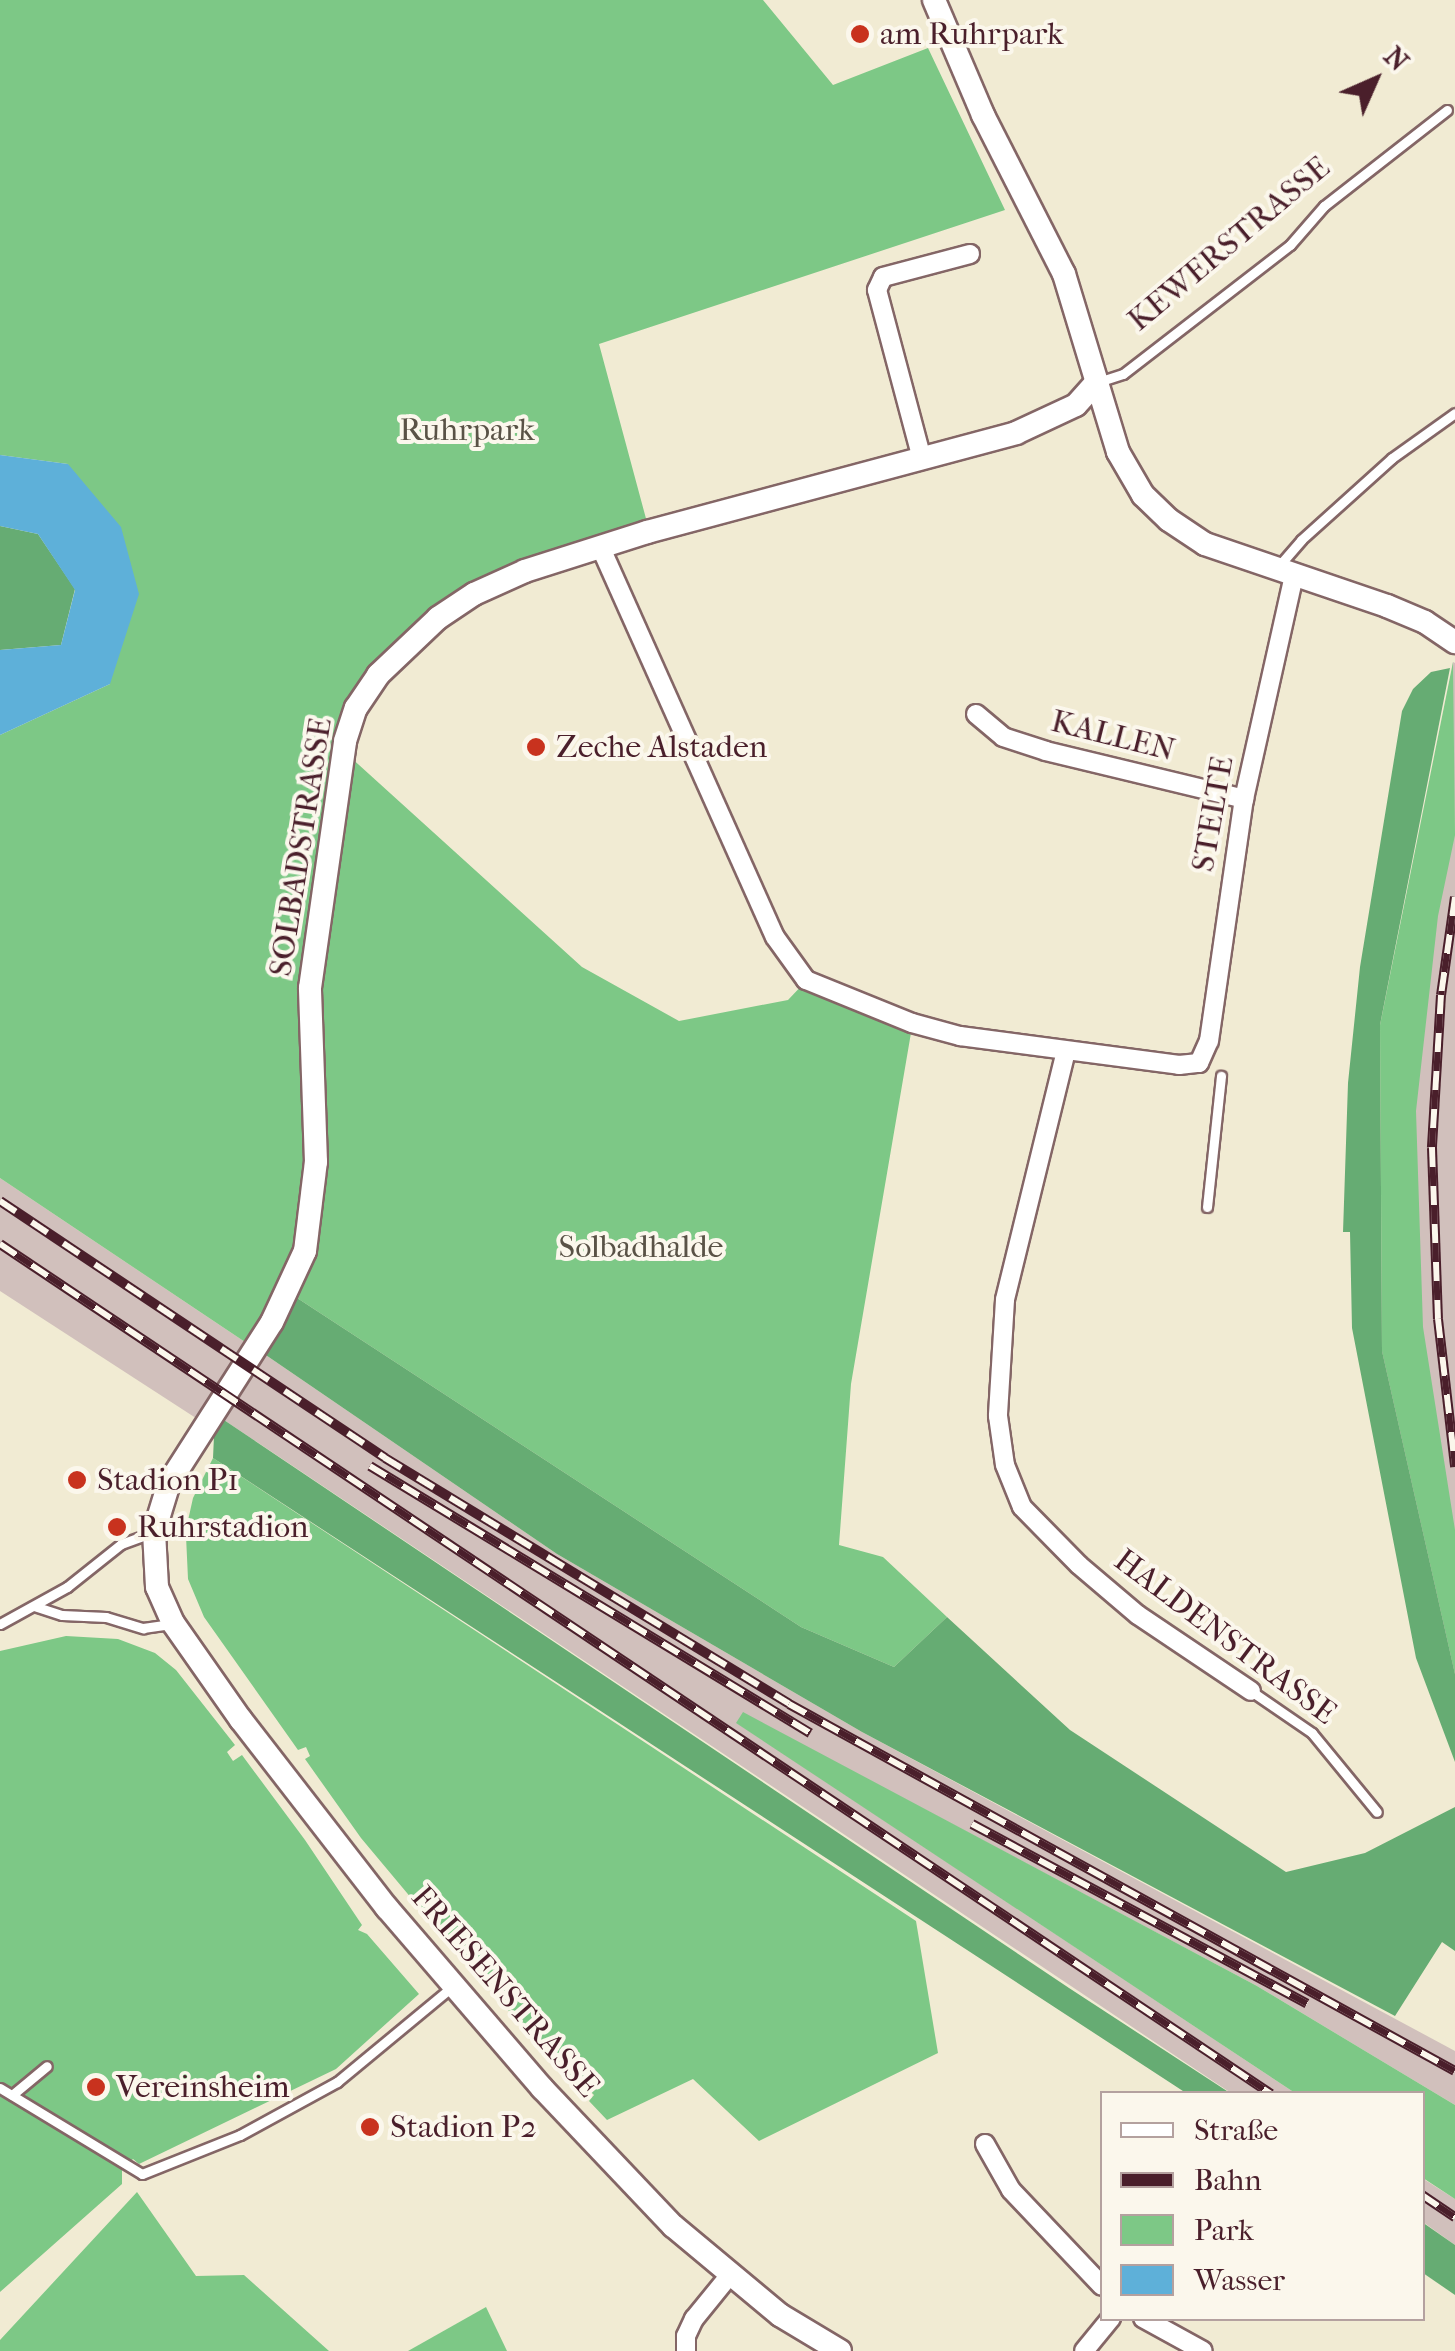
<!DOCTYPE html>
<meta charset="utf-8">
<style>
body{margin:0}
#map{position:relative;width:1455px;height:2351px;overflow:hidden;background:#f1ebd3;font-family:"IM FELL French Canon",serif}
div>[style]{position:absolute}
.industrial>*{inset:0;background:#d1c0bc}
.green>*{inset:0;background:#7dc886}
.forest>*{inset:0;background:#66ac73}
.water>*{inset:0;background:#5eb0d9}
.roads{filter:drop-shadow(2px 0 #846666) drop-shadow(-2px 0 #846666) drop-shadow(0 2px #846666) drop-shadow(0 -2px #846666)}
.service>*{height:9px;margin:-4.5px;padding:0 4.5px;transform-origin:4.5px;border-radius:4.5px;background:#fff}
.minor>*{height:18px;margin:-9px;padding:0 9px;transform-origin:9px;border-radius:9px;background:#fff}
.tertiary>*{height:22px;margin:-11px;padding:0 11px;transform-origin:11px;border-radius:11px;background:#fff}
.rail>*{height:10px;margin-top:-5px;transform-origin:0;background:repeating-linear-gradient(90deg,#fbf7ec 0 19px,#4a1f2b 0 38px);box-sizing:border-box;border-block:2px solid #4a1f2b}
.dots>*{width:28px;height:28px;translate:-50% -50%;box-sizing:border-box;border:5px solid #fbf7ec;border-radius:50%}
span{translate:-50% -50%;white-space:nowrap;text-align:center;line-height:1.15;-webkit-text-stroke:8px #fbf7ec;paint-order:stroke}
.poi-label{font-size:32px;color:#4a1f2b}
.left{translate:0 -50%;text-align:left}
.street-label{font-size:32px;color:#4a1f2b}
.park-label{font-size:32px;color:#595246}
.legend{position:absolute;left:1100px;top:2091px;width:325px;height:230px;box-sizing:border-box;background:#fbf7ec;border:2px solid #b4a19f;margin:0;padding:12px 18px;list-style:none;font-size:30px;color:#4a1f2b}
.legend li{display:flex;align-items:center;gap:20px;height:50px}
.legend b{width:50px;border:2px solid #b4a19f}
.north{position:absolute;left:1325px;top:30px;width:100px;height:100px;-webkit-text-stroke:8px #fbf7ec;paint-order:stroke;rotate:45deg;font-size:28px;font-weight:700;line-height:40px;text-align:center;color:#4a1f2b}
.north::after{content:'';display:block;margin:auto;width:35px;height:45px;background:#4a1f2b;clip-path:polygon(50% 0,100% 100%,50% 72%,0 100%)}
</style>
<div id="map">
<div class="industrial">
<i style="clip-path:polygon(1453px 662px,1455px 663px,1455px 1674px,1382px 1351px)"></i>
<i style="clip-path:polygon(0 1178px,251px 1346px,202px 1422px,0 1291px)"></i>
<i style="clip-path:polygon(257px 1349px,557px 1554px,862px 1732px,1455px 2051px,1455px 2105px,1257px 1986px,743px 1713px,737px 1723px,1295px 2093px,1231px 2093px,215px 1414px)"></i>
<i style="clip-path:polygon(1422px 2178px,1455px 2199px,1455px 2245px,1423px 2222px)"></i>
</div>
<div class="green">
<i style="clip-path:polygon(0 0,763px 0,833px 85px,928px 48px,1005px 210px,599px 344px,648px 526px,472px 588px,364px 695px,305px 1020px,305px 1227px,251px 1346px,0 1178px,0 735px,110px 684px,68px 464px,0 455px)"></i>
<i style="clip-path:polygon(1453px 662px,1455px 835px,1438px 916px,1416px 1111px,1423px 1327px,1455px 1530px,1455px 1674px,1382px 1351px,1380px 1025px)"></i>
<i style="clip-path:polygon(348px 755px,582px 967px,679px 1021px,788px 1000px,807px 980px,912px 1027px,851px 1384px,839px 1545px,883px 1557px,947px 1617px,894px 1667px,801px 1627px,291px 1294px,301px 1272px,315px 990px)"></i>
<i style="clip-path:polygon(213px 1458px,916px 1921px,938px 2053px,759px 2141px,693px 2079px,607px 2120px,589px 2101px,594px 2095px,587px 2088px,582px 2094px,563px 2074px,566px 2069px,560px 2062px,556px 2065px,456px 1951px,460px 1946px,456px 1941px,452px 1938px,448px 1942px,361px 1838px,305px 1759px,310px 1756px,306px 1747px,298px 1750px,204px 1617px,188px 1579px,186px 1536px,190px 1537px,194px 1531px,187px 1525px,193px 1498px)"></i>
<i style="clip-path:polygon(66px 1636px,118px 1639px,155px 1653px,176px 1670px,235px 1745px,227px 1752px,233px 1761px,242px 1755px,305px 1840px,362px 1925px,358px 1930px,367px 1934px,419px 1994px,336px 2069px,139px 2164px,133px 2159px,122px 2170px,122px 2184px,0 2292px,0 1651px)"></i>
<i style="clip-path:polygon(743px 1712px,1257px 1986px,1455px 2105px,1455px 2199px,1423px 2178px,1422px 2094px,1295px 2093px,736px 1723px)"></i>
<i style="clip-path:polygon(137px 2192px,196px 2276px,244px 2275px,329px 2351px,0 2351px,0 2340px)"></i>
<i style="clip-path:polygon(486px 2307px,507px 2351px,408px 2351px)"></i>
</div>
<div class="forest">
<i style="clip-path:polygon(0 526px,38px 534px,75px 589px,61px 645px,0 650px)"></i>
<i style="clip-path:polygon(1450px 668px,1380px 1025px,1382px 1351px,1455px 1674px,1455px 1762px,1416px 1658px,1352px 1328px,1350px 1232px,1343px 1232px,1348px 1083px,1360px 967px,1402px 711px,1413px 689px,1431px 672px)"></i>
<i style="clip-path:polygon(291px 1294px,801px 1627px,894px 1667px,947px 1617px,1070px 1730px,1286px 1872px,1365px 1853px,1455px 1807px,1455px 1951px,1442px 1942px,1395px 2016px,862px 1732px,557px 1554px,257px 1349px)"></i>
<i style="clip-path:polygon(215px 1414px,1069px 1988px,1230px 2093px,1186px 2093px,213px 1458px)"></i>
<i style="clip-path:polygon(1422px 2222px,1455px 2245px,1455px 2295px,1423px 2273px)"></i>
</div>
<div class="water">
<i style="clip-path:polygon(0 455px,68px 464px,121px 527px,139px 594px,110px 684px,0 735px,0 650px,61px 645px,75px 590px,38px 534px,0 526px)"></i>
</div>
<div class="roads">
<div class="service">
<i style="left:1098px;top:382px;width:26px;rotate:-18deg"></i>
<i style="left:1123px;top:374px;width:211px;rotate:-37.7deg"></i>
<i style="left:1290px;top:245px;width:52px;rotate:-48.9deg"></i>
<i style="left:1324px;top:206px;width:156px;rotate:-38deg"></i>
<i style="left:1277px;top:568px;width:37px;rotate:-49deg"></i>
<i style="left:1301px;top:540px;width:122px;rotate:-42deg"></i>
<i style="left:1392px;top:458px;width:77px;rotate:-35.5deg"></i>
<i style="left:1207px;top:1207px;width:132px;rotate:-83.9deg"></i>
<i style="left:34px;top:1606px;width:29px;rotate:18deg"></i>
<i style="left:62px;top:1615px;width:44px;rotate:2.6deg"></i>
<i style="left:106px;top:1617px;width:39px;rotate:17deg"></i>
<i style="left:143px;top:1628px;width:30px;rotate:-8deg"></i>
<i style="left:0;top:1624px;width:77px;rotate:-28.9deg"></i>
<i style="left:67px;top:1587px;width:69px;rotate:-38.5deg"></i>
<i style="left:121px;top:1544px;width:32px;rotate:-20deg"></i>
<i style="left:1251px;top:1691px;width:74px;rotate:34.5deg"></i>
<i style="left:1312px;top:1733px;width:102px;rotate:50.6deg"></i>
<i style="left:0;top:2088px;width:166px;rotate:31.2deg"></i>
<i style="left:142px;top:2174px;width:105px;rotate:-21.7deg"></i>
<i style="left:240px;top:2135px;width:111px;rotate:-28.7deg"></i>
<i style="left:337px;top:2082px;width:149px;rotate:-39.6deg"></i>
<i style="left:12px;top:2095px;width:45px;rotate:-39.6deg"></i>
</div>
<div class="minor">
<i style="left:922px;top:459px;width:175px;rotate:-104.9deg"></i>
<i style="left:877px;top:290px;width:14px;rotate:-65deg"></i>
<i style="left:883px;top:277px;width:90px;rotate:-14.8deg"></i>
<i style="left:600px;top:546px;width:428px;rotate:65.9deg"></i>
<i style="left:775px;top:937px;width:53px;rotate:54.2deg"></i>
<i style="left:806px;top:980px;width:114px;rotate:22.1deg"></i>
<i style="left:912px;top:1023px;width:50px;rotate:15.2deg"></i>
<i style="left:960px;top:1036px;width:221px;rotate:7.5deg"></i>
<i style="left:1179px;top:1065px;width:20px;rotate:-6deg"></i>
<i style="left:1199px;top:1063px;width:24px;rotate:-66deg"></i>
<i style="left:1209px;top:1041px;width:245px;rotate:-81.8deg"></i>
<i style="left:1244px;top:799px;width:229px;rotate:-77.4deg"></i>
<i style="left:976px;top:714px;width:35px;rotate:40deg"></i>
<i style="left:1003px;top:737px;width:45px;rotate:18deg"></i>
<i style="left:1046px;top:751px;width:204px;rotate:13.6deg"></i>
<i style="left:1066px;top:1051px;width:256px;rotate:103.8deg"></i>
<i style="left:1005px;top:1300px;width:116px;rotate:93.5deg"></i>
<i style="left:998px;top:1416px;width:49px;rotate:81.9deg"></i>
<i style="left:1005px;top:1465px;width:45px;rotate:68deg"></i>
<i style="left:1022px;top:1507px;width:81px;rotate:45.5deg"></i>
<i style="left:1079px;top:1565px;width:77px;rotate:40.3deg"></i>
<i style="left:1138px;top:1615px;width:136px;rotate:33.9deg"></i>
<i style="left:985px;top:2144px;width:53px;rotate:60.5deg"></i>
<i style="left:1011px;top:2190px;width:132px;rotate:46.5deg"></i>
<i style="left:1143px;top:2318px;width:68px;rotate:28.8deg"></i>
<i style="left:686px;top:2351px;width:15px;rotate:-90deg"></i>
<i style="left:686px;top:2336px;width:19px;rotate:-65deg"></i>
<i style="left:694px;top:2319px;width:55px;rotate:-50.9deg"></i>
<i style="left:1084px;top:2351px;width:43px;rotate:-50.7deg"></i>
</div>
<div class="tertiary">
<i style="left:934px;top:0;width:125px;rotate:66.9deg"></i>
<i style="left:983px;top:115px;width:178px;rotate:63deg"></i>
<i style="left:1064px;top:274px;width:186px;rotate:73.1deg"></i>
<i style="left:1118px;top:452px;width:50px;rotate:59.8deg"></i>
<i style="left:1143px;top:495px;width:36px;rotate:44deg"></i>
<i style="left:1169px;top:520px;width:43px;rotate:33.7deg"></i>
<i style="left:1205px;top:544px;width:192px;rotate:18.8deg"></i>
<i style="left:1387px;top:606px;width:41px;rotate:22.8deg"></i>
<i style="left:1425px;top:622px;width:36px;rotate:34deg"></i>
<i style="left:840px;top:2351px;width:70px;rotate:-149deg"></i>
<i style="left:780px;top:2315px;width:139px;rotate:-140.2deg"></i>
<i style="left:673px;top:2226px;width:190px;rotate:-133.5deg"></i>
<i style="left:542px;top:2088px;width:238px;rotate:-130.7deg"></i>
<i style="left:387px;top:1908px;width:238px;rotate:-127.8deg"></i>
<i style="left:241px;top:1720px;width:118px;rotate:-125deg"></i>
<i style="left:173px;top:1623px;width:39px;rotate:-114deg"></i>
<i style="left:157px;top:1587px;width:55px;rotate:-93.1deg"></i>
<i style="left:154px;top:1532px;width:51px;rotate:-73deg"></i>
<i style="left:169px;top:1483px;width:191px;rotate:-57.4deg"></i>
<i style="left:272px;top:1322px;width:78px;rotate:-65.1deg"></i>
<i style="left:305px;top:1251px;width:90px;rotate:-83deg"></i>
<i style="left:316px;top:1162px;width:174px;rotate:-92deg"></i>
<i style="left:310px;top:988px;width:249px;rotate:-81.9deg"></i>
<i style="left:345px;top:741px;width:35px;rotate:-72deg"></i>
<i style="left:356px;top:708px;width:40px;rotate:-56deg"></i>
<i style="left:378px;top:675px;width:83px;rotate:-43.5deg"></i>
<i style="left:438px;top:618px;width:43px;rotate:-33.7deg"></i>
<i style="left:474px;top:594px;width:56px;rotate:-24.3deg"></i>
<i style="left:525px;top:571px;width:128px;rotate:-17.7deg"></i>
<i style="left:647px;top:532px;width:382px;rotate:-15deg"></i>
<i style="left:1016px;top:433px;width:66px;rotate:-25deg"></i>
<i style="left:1076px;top:405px;width:30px;rotate:-48deg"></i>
</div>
</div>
<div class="rail">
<i style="left:1455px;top:897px;width:99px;rotate:98.1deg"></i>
<i style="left:1441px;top:995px;width:153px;rotate:93.4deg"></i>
<i style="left:1432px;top:1148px;width:171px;rotate:88deg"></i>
<i style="left:1438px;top:1319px;width:149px;rotate:83.4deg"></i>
<i style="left:0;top:1201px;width:463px;rotate:33.7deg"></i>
<i style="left:385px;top:1458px;width:473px;rotate:31.3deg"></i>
<i style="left:789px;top:1704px;width:760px;rotate:28.86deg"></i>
<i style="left:0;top:1244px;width:1529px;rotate:33.77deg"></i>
<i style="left:370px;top:1466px;width:515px;rotate:31.25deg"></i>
<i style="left:972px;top:1824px;width:380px;rotate:28.2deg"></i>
<i style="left:1422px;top:2195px;width:40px;rotate:34deg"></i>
</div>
<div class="dots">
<i style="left:860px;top:34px;background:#c8321e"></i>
<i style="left:536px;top:747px;background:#c8321e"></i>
<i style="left:77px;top:1480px;background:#c8321e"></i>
<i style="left:117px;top:1527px;background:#c8321e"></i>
<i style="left:96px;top:2087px;background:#c8321e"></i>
<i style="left:370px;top:2127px;background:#c8321e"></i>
</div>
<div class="poi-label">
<span class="left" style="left:880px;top:34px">am Ruhrpark</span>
<span class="left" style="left:556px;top:747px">Zeche Alstaden</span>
<span class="left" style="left:97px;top:1480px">Stadion P1</span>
<span class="left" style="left:137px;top:1527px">Ruhrstadion</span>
<span class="left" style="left:116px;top:2087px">Vereinsheim</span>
<span class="left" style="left:390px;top:2127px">Stadion P2</span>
</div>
<div class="street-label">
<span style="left:1229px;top:244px;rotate:-40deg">KEWERSTRASSE</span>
<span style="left:1113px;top:736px;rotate:14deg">KALLEN</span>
<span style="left:1213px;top:814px;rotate:-80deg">STELTE</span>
<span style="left:301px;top:847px;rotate:-81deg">SOLBADSTRASSE</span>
<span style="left:1225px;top:1637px;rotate:37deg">HALDENSTRASSE</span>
<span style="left:505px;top:1992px;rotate:49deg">FRIESENSTRASSE</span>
</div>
<div class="park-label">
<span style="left:467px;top:430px">Ruhrpark</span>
<span style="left:641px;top:1247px">Solbadhalde</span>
</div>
<ul class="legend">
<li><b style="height:12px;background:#fff"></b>Straße</li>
<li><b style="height:12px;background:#4a1f2b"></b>Bahn</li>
<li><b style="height:28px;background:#7dc886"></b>Park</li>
<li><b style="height:28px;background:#5eb0d9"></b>Wasser</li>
</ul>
<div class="north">N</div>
</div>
